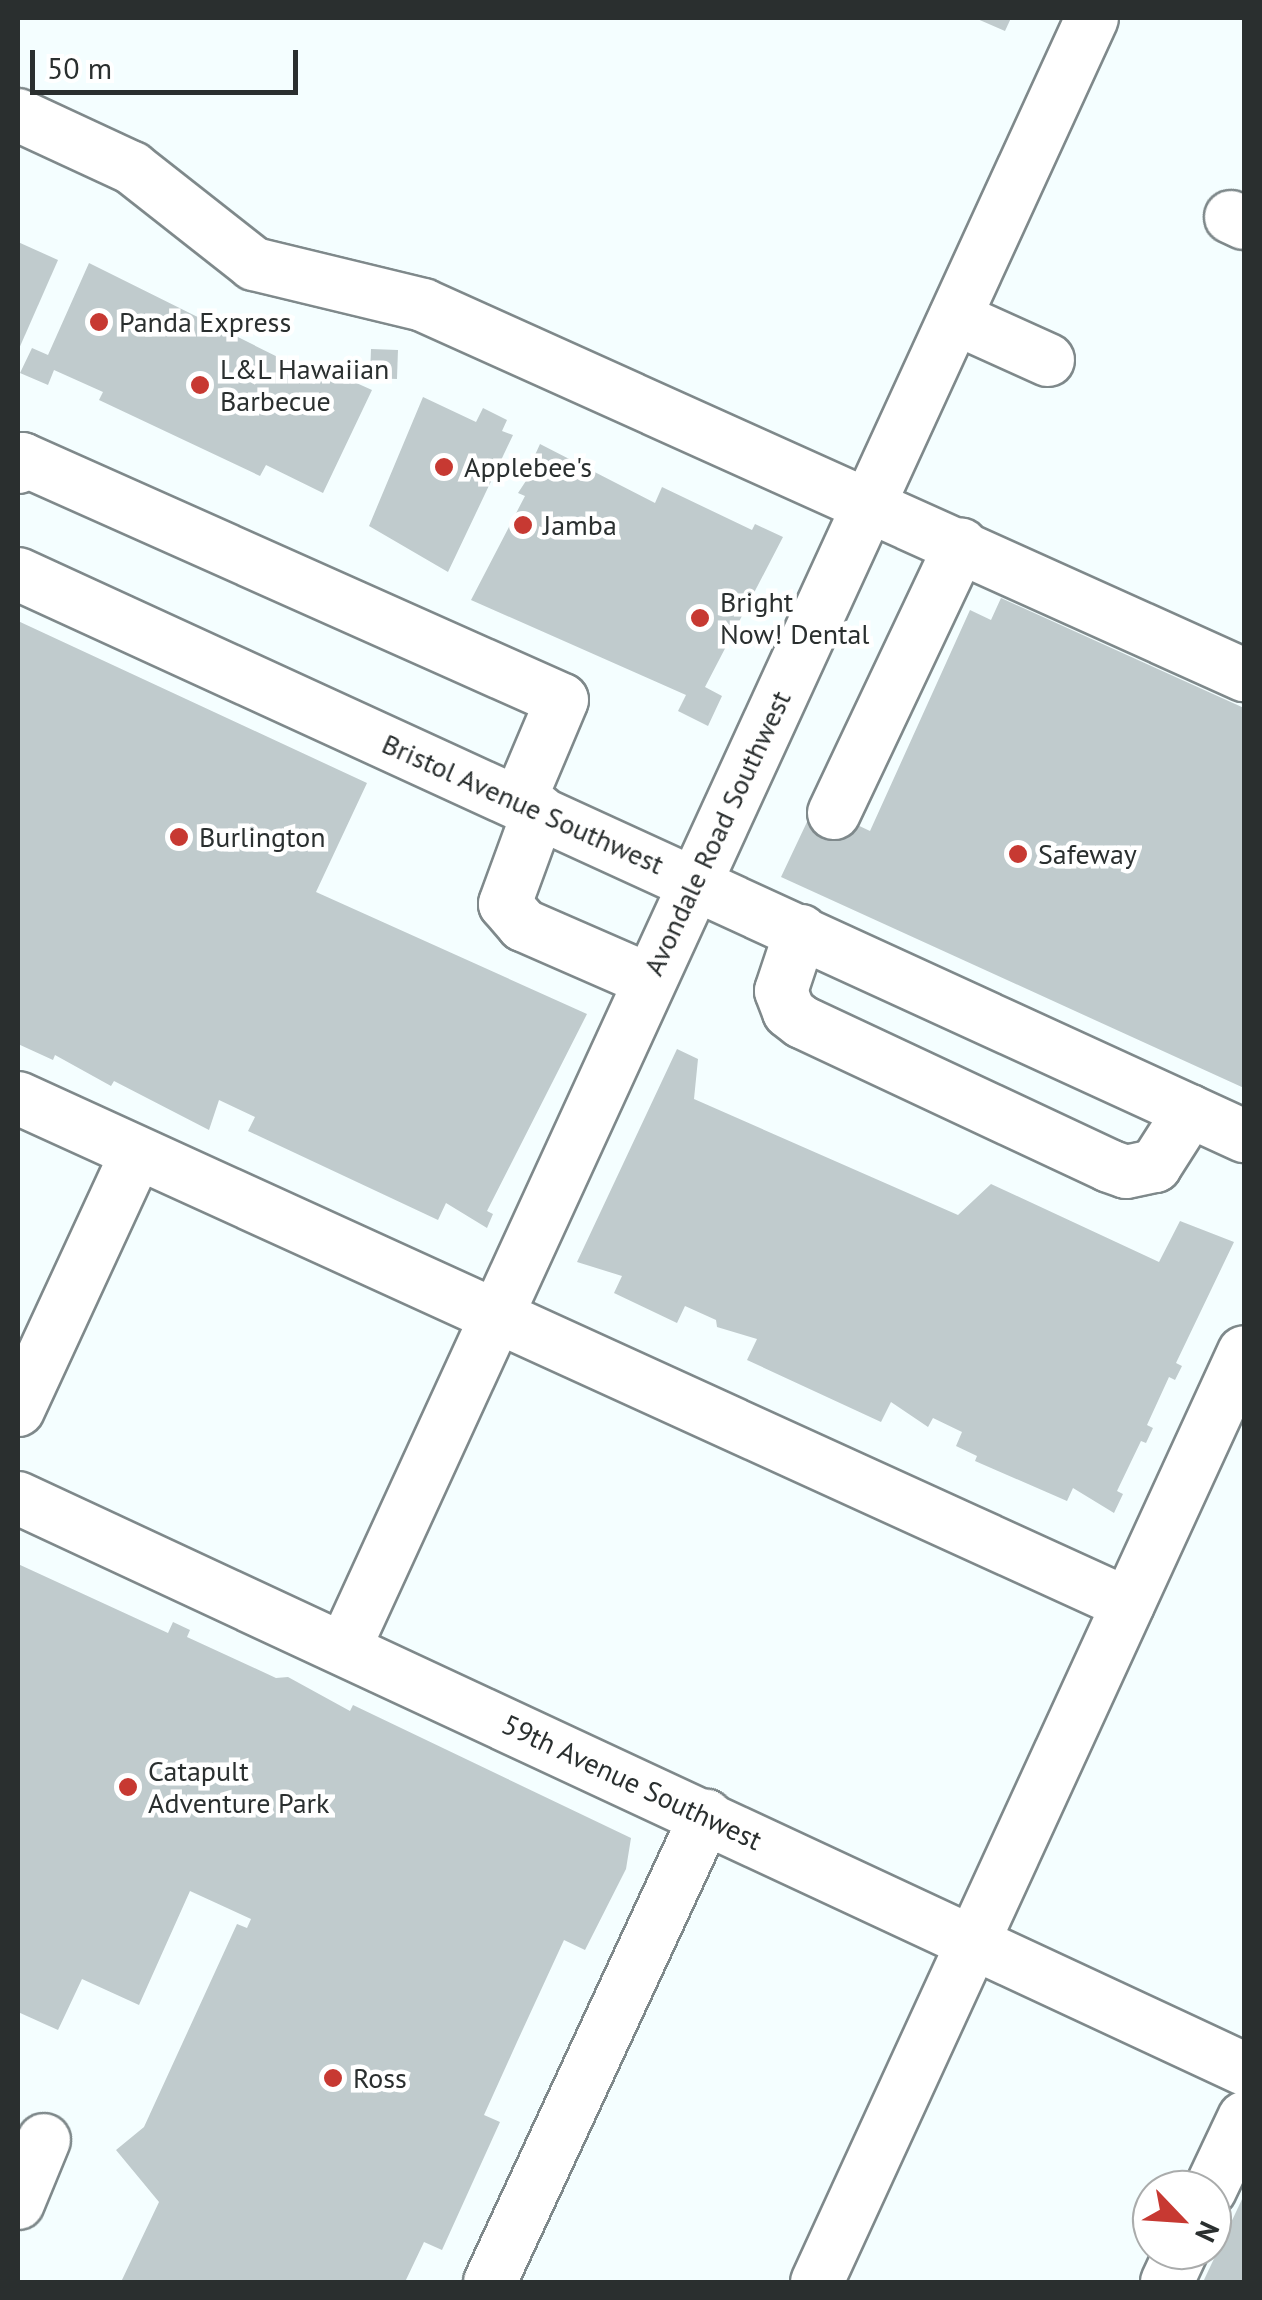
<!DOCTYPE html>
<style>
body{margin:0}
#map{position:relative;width:1262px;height:2300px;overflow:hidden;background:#f4feff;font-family:"PT Sans",sans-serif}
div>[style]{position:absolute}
.building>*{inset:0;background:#c0cbcd;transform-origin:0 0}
.roads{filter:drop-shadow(2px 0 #7f898b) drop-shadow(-2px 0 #7f898b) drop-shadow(0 2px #7f898b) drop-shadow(0 -2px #7f898b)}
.minor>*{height:52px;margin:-26px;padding:0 26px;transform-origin:26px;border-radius:26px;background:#fff}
.dots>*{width:28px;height:28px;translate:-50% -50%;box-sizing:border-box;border:5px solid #fff;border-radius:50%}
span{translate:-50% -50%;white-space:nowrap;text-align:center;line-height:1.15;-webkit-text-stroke:9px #fff;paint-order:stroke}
.poi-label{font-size:28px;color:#2a2f2f}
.left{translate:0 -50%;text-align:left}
.street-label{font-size:28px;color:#2a2f2f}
.frame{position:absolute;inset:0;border:20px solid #2a2f2f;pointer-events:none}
.north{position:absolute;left:1132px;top:2170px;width:100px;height:100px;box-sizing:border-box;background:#fff;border:2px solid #aaacac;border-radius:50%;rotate:115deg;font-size:28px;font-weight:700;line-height:40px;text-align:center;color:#2a2f2f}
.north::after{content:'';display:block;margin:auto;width:35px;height:45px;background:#c73932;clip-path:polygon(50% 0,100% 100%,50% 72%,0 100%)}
.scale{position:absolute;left:30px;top:50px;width:268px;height:45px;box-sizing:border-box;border:5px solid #2a2f2f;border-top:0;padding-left:12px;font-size:30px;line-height:35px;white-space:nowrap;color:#2a2f2f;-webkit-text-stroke:8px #fff;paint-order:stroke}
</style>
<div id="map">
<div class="building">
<i style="clip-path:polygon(975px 18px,1011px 18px,1005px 31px)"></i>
<i style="clip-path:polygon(18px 242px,58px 260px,18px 351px)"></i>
<i style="clip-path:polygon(89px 263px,310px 373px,314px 364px,372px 390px,323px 493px,266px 465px,260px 476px,99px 400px,103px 392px,54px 370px,48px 385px,20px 373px,32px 348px,48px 355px)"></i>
<i style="left:371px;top:349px;width:27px;height:29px;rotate:2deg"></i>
<i style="clip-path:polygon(423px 397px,476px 422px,483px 408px,507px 420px,502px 431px,513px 435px,448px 572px,369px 526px)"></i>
<i style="clip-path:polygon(540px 444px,655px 503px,662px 487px,752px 530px,755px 524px,783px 537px,705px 687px,722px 696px,708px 726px,678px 711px,686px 695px,471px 600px,525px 496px,518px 493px,541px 458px,535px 455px)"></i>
<i style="clip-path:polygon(1001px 598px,1244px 708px,1244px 1088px,781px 877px,815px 805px,870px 831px,970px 610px,991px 620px)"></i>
<i style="clip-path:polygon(18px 621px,367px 783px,316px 892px,587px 1014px,487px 1211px,493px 1214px,487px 1228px,446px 1203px,438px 1220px,248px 1131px,255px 1117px,219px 1100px,209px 1130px,114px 1081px,111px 1086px,55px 1055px,53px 1060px,18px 1044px)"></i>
<i style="clip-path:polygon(677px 1049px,698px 1059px,694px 1099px,958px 1215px,991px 1184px,1159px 1262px,1180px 1221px,1234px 1242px,1176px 1363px,1182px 1366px,1175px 1380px,1169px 1377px,1147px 1425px,1153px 1428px,1146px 1443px,1141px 1441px,1117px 1491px,1123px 1494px,1114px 1513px,1073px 1488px,1067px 1501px,975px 1461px,977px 1456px,956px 1446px,962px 1432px,933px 1418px,928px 1427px,891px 1402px,881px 1422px,747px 1360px,757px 1339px,717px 1327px,716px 1320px,685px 1306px,677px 1323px,614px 1293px,622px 1276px,577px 1262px)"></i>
<i style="clip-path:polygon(18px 1564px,168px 1633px,173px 1622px,190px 1630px,187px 1637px,276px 1678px,288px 1677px,350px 1711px,353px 1705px,631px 1838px,626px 1869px,585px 1950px,564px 1940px,517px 2042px,484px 2115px,500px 2122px,442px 2250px,424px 2242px,405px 2282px,121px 2282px,159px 2202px,116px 2150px,144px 2127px,237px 1924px,247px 1928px,251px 1919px,190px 1891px,139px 2005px,82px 1979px,58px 2030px,18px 2012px)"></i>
<i style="clip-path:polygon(1244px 2195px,1244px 2282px,1203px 2282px)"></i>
</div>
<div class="roads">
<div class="minor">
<i style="left:18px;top:115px;width:126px;rotate:24.9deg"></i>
<i style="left:132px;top:168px;width:155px;rotate:38.2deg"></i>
<i style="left:254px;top:264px;width:174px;rotate:13.6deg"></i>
<i style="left:423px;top:305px;width:901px;rotate:24.26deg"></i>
<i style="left:1231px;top:217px;width:14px;rotate:25deg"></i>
<i style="left:955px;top:318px;width:102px;rotate:24.3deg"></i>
<i style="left:18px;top:467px;width:9px;rotate:-63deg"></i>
<i style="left:22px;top:459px;width:591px;rotate:24.05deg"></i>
<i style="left:562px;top:700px;width:111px;rotate:112.9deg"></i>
<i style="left:18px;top:574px;width:1349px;rotate:24.63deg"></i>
<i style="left:539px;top:811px;width:99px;rotate:110.1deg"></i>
<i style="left:505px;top:904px;width:28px;rotate:49deg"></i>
<i style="left:523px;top:925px;width:137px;rotate:23.6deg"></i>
<i style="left:834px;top:813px;width:297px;rotate:-64.7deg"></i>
<i style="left:801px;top:931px;width:63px;rotate:108.4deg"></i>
<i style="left:781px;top:991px;width:22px;rotate:69deg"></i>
<i style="left:789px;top:1012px;width:16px;rotate:38deg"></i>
<i style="left:802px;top:1022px;width:339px;rotate:25.1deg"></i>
<i style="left:1109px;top:1166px;width:18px;rotate:19deg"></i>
<i style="left:1126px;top:1172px;width:30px;rotate:-12deg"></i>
<i style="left:1155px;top:1166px;width:65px;rotate:-57.5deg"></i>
<i style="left:18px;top:1098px;width:1220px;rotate:24.51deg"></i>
<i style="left:18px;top:1410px;width:283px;rotate:-65.2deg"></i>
<i style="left:18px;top:1498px;width:1352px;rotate:24.97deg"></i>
<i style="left:344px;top:1649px;width:1794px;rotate:-65.36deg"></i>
<i style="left:1210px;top:2190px;width:80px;rotate:-64.7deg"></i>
<i style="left:18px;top:2203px;width:68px;rotate:-67.6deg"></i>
<i style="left:490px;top:2282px;width:514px;rotate:-65.13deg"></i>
<i style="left:817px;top:2282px;width:1023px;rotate:-65.34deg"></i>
<i style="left:1167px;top:2282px;width:35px;rotate:-65deg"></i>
</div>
</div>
<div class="dots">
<i style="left:99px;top:322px;background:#c73932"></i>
<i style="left:200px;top:385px;background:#c73932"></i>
<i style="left:444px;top:467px;background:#c73932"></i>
<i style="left:523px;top:525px;background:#c73932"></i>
<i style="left:700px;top:618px;background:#c73932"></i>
<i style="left:179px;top:837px;background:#c73932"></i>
<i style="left:1018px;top:854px;background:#c73932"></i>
<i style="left:128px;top:1787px;background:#c73932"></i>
<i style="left:333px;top:2078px;background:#c73932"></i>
</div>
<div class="poi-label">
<span class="left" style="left:119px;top:322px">Panda Express</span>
<span class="left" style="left:220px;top:385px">L&amp;L Hawaiian<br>Barbecue</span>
<span class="left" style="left:464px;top:467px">Applebee's</span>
<span class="left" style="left:543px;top:525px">Jamba</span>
<span class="left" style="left:720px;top:618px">Bright<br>Now! Dental</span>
<span class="left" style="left:199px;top:837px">Burlington</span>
<span class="left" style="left:1038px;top:854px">Safeway</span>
<span class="left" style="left:148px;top:1787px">Catapult<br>Adventure Park</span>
<span class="left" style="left:353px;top:2078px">Ross</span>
</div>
<div class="street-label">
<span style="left:523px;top:804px;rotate:24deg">Bristol Avenue Southwest</span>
<span style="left:717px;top:833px;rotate:-65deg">Avondale Road Southwest</span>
<span style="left:632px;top:1782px;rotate:25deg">59th Avenue Southwest</span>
</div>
<div class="frame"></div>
<div class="north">N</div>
<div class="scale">50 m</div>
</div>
